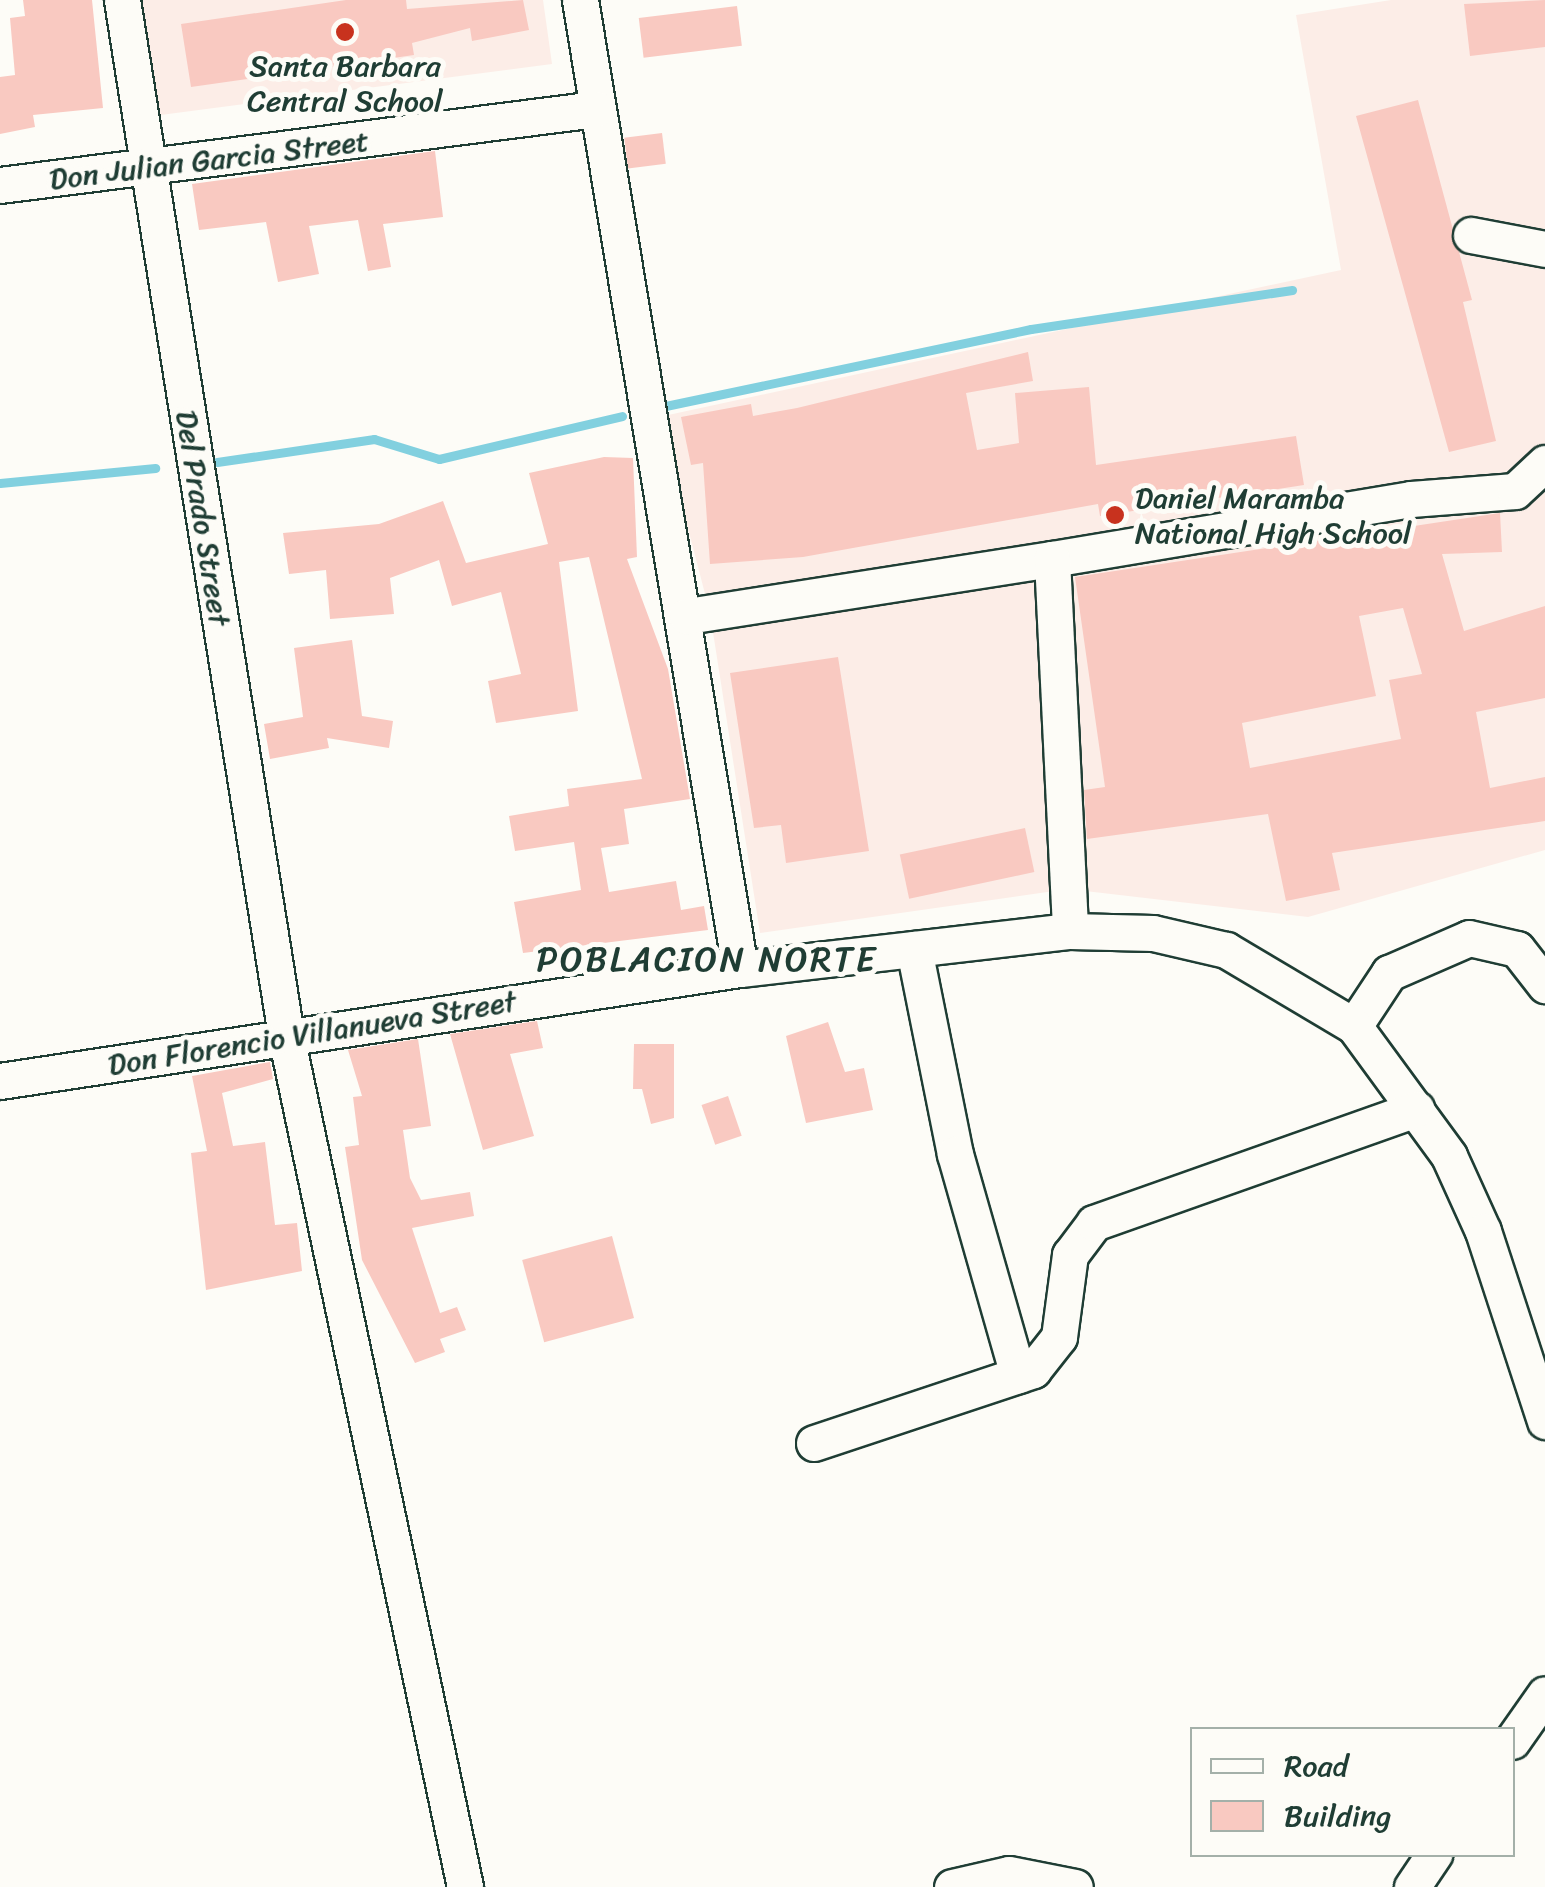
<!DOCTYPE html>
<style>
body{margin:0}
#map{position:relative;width:1545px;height:1887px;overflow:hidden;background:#fdfcf7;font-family:Sriracha,sans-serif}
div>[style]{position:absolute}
.built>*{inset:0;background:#fcede7}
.stream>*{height:9px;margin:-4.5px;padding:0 4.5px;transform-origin:4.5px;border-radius:4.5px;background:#82d0df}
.building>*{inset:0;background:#f9c9c1;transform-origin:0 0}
.roads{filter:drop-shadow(2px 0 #1f3d34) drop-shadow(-2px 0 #1f3d34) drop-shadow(0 2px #1f3d34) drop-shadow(0 -2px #1f3d34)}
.minor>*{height:35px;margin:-17.5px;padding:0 17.5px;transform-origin:17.5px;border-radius:17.5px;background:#fdfcf7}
.dots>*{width:28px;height:28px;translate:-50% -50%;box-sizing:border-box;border:5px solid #fdfcf7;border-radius:50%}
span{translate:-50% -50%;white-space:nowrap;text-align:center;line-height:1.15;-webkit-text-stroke:10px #fdfcf7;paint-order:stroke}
.poi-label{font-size:30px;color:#1f3d34}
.left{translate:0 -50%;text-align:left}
.street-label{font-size:30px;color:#1f3d34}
.quarter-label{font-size:35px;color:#1f3d34;letter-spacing:2.5px}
.legend{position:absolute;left:1190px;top:1727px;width:325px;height:130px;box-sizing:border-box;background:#fdfcf7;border:2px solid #a4b0a9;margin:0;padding:12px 18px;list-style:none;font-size:30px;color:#1f3d34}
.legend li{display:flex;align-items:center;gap:20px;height:50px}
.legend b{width:50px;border:2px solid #a4b0a9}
</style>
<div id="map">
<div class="built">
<i style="clip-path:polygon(138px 0,543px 0,552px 64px,153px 116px)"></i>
<i style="clip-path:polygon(1391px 0,1545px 0,1545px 850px,1308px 917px,1068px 889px,760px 933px,710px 613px,659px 417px,1341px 270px,1296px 15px)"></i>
</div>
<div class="stream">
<i style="left:656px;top:408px;width:383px;rotate:-11.9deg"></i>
<i style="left:1031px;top:329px;width:264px;rotate:-8.5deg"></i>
<i style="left:217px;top:462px;width:159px;rotate:-8.3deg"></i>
<i style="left:374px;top:439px;width:68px;rotate:17.1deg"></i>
<i style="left:439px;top:459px;width:188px;rotate:-13.2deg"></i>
<i style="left:0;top:483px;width:156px;rotate:-5.5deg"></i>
</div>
<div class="building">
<i style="clip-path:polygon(23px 0,92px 0,103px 108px,33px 115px,35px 127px,0 134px,0 77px,15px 75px,10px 18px,25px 16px)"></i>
<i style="clip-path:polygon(346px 0,406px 0,407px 9px,523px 0,529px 30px,472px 41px,470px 28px,412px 43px,414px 55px,191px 87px,181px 24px)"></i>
<i style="clip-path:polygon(1545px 0,1545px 47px,1470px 56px,1464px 4px)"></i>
<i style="left:737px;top:6px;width:40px;height:99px;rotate:83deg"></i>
<i style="clip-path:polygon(1418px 100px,1472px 300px,1463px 302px,1496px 441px,1449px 452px,1356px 116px)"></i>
<i style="left:662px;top:133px;width:31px;height:38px;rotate:83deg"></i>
<i style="clip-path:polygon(435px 151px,443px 217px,383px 224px,391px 267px,368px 271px,358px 220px,309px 226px,319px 274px,278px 282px,266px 222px,199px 230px,192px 184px)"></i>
<i style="clip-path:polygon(1028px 352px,1033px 381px,966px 393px,977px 450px,1019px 443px,1015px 393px,1089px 387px,1096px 465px,1296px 436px,1304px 485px,1100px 516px,1098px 504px,803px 557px,710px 564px,703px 463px,691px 465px,681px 417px,751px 404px,753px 416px,797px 408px)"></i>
<i style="clip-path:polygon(604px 457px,633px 458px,637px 557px,627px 559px,668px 669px,690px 799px,624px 809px,629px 844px,601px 848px,609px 892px,676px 881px,681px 910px,704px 906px,708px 930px,523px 953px,514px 902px,581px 890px,574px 842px,515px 851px,509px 816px,569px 806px,567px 789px,642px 779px,589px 557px,559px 562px,578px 711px,496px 723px,488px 681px,521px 674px,501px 592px,452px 606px,439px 560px,390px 578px,394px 614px,330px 619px,326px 570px,289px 574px,283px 533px,379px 524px,443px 501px,466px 563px,548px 544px,529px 473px)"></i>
<i style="clip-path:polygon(evenodd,1500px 513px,1502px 552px,1442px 554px,1464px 631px,1545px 606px,1545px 698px,1476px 712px,1490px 788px,1545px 777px,1545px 821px,1332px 853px,1340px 890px,1286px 901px,1268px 814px,1087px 839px,1084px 790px,1105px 787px,1075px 577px,1500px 513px,1403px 608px,1422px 674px,1389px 680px,1401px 739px,1250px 768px,1242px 723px,1376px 696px,1359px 616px,1403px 608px)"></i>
<i style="clip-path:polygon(352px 640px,362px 716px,393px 721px,389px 748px,327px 738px,329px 748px,270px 759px,264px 724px,303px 717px,294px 648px)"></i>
<i style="clip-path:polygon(838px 657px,869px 851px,786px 863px,781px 825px,754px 828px,730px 673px)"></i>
<i style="left:1025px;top:828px;width:45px;height:128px;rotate:78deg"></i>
<i style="clip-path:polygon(537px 1021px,543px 1048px,510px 1054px,534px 1136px,483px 1150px,450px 1034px)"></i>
<i style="clip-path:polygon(828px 1022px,845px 1072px,864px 1068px,873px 1110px,806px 1123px,786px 1036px)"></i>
<i style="clip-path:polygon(418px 1039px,431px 1126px,403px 1130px,410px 1178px,421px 1200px,470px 1192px,474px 1216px,412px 1228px,440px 1313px,457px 1307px,466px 1330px,440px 1339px,445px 1352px,415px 1363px,362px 1260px,345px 1147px,359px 1145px,353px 1097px,362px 1096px,348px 1050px)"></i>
<i style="clip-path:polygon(634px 1044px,674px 1044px,674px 1118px,651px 1124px,642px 1089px,633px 1089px)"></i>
<i style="clip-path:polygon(270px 1062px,273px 1079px,222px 1093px,233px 1146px,265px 1142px,275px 1225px,297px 1223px,302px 1271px,206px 1290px,191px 1153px,207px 1151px,192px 1076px)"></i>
<i style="left:728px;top:1096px;width:42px;height:28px;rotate:71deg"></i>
<i style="left:612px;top:1236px;width:85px;height:93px;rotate:75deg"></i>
</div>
<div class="roads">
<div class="minor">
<i style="left:122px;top:0;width:1049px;rotate:81deg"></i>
<i style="left:286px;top:1036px;width:870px;rotate:78.12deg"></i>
<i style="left:580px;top:0;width:982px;rotate:80.62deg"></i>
<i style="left:0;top:185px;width:601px;rotate:-7.27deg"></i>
<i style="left:1471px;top:235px;width:75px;rotate:10.7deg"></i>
<i style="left:1052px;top:559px;width:364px;rotate:-9.5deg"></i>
<i style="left:1411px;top:499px;width:104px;rotate:-4.4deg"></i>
<i style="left:1515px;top:491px;width:41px;rotate:-43deg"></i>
<i style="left:687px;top:616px;width:369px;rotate:-8.9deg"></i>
<i style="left:1052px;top:559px;width:372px;rotate:87.2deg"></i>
<i style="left:914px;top:949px;width:209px;rotate:78.7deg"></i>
<i style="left:955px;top:1154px;width:230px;rotate:74.1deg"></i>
<i style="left:1354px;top:1026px;width:64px;rotate:-56.6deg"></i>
<i style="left:1389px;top:973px;width:87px;rotate:-23.6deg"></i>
<i style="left:1469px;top:938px;width:49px;rotate:12.9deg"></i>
<i style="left:1517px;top:949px;width:46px;rotate:52.1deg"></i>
<i style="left:0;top:1081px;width:748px;rotate:-8.61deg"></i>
<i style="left:740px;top:969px;width:332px;rotate:-6.6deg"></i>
<i style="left:1070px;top:931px;width:83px;rotate:1.4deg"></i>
<i style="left:1153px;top:933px;width:75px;rotate:13.1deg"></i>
<i style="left:1226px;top:950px;width:149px;rotate:30.7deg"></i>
<i style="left:1354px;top:1026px;width:161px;rotate:53.8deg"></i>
<i style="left:1449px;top:1156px;width:82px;rotate:65.6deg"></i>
<i style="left:1483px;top:1231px;width:200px;rotate:71.9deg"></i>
<i style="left:814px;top:1443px;width:231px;rotate:-18.4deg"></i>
<i style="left:1033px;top:1370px;width:42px;rotate:-51.8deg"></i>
<i style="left:1059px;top:1337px;width:83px;rotate:-82.4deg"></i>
<i style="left:1070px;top:1255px;width:40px;rotate:-53deg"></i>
<i style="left:1094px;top:1223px;width:342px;rotate:-19.5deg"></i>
<i style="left:1512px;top:1741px;width:57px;rotate:-54.9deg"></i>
<i style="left:952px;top:1887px;width:58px;rotate:-12.8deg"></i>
<i style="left:1009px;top:1874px;width:67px;rotate:11.1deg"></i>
<i style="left:1412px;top:1887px;width:40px;rotate:-56deg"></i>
</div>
</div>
<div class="dots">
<i style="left:345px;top:32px;background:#c8321e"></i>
<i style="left:1115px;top:515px;background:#c8321e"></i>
</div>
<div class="poi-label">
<span style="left:345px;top:83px">Santa Barbara<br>Central School</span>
<span class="left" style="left:1135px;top:515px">Daniel Maramba<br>National High School</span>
</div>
<div class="street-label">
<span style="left:209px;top:160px;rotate:-7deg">Don Julian Garcia Street</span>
<span style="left:203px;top:518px;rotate:81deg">Del Prado Street</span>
<span style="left:312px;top:1033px;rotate:-9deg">Don Florencio Villanueva Street</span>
</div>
<div class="quarter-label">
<span style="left:707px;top:959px">POBLACION NORTE</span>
</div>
<ul class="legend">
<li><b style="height:12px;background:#fdfcf7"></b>Road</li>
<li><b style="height:28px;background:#f9c9c1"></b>Building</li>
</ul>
</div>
